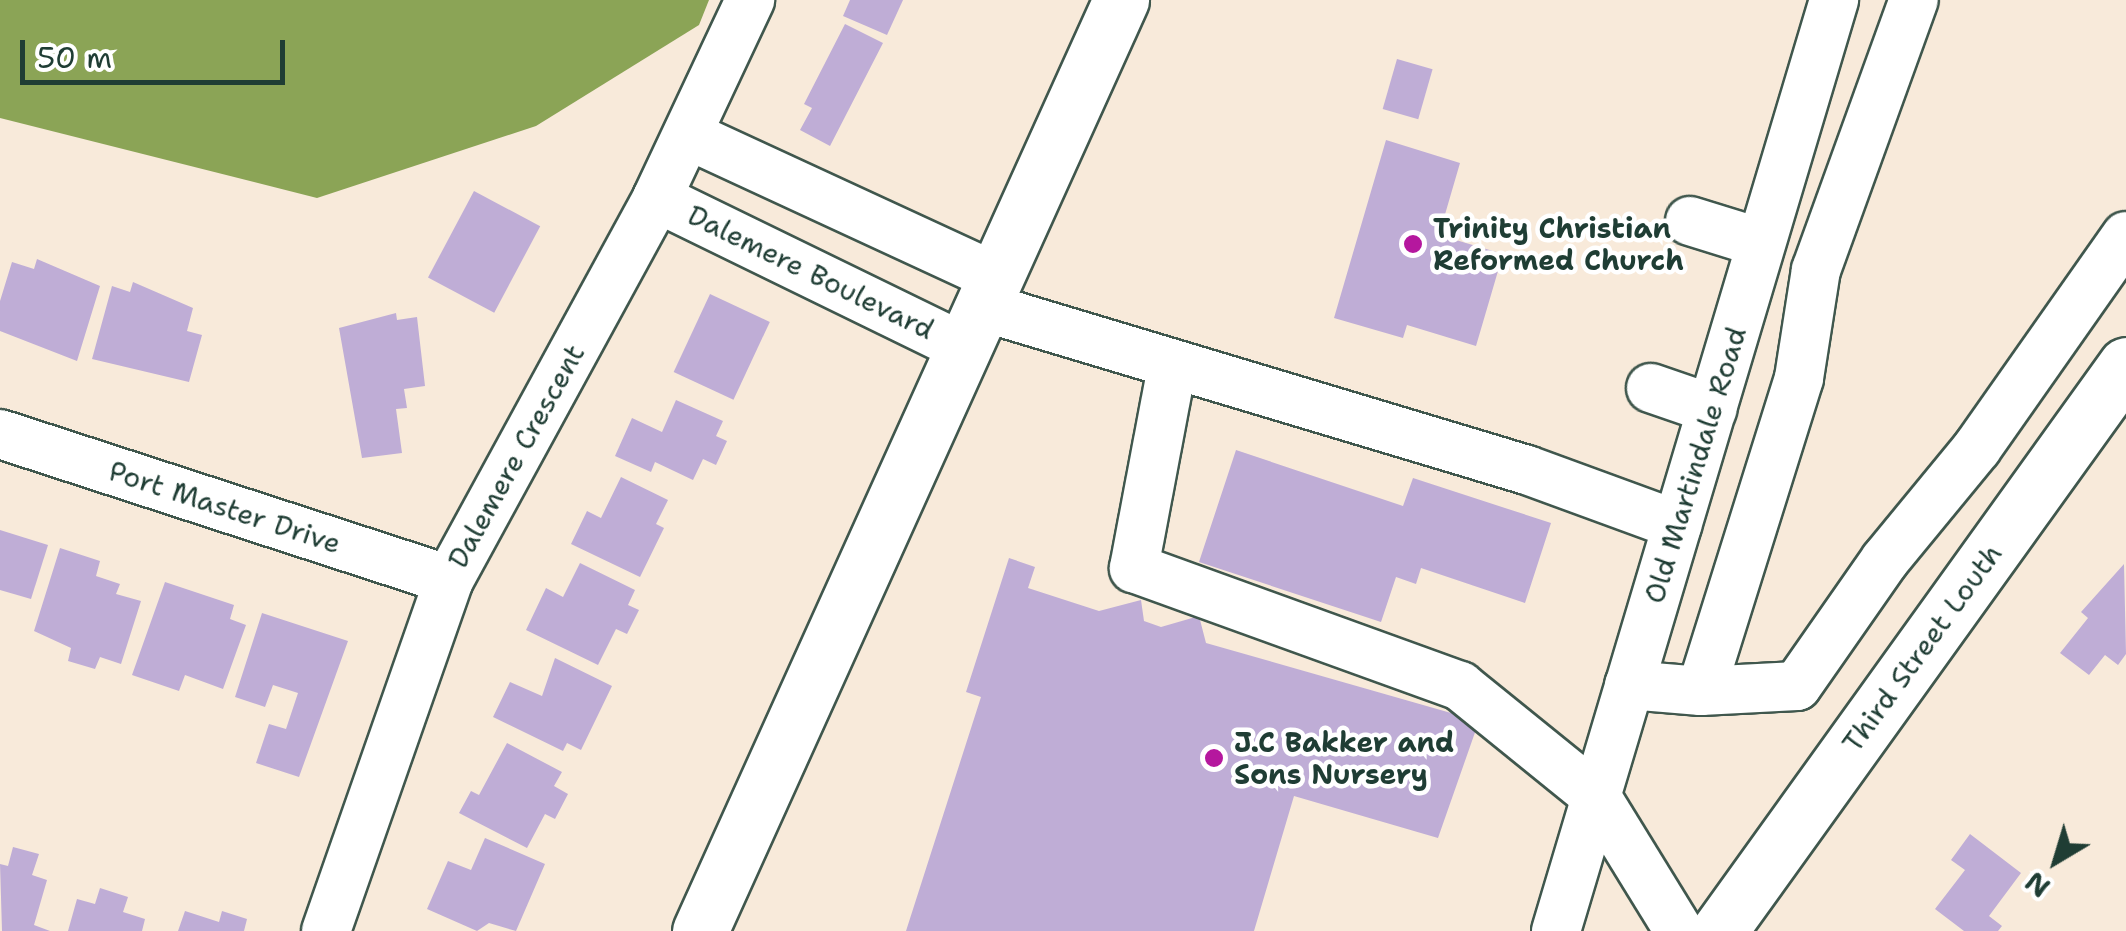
<!DOCTYPE html>
<style>
body{margin:0}
#map{position:relative;width:2126px;height:931px;overflow:hidden;background:#f8eada;font-family:"Shantell Sans",sans-serif}
div>[style]{position:absolute}
.forest>*{inset:0;background:#8ba456}
.building>*{inset:0;background:#bfadd6;transform-origin:0 0}
.roads{filter:drop-shadow(2px 0 #40574d) drop-shadow(-2px 0 #40574d) drop-shadow(0 2px #40574d) drop-shadow(0 -2px #40574d)}
.minor>*{height:48px;margin:-24px;padding:0 24px;transform-origin:24px;border-radius:24px;background:#fff}
.major>*{height:55px;margin:-27.5px;padding:0 27.5px;transform-origin:27.5px;border-radius:27.5px;background:#fff}
.dots>*{width:28px;height:28px;translate:-50% -50%;box-sizing:border-box;border:5px solid #fff;border-radius:50%}
span{translate:-50% -50%;white-space:nowrap;text-align:center;line-height:1.15;-webkit-text-stroke:9px #fff;paint-order:stroke}
.poi-label{font-size:28px;color:#1f3d34;font-weight:700}
.left{translate:0 -50%;text-align:left}
.street-label{font-size:28px;color:#1f3d34}
.north{position:absolute;left:2006px;top:811px;width:100px;height:100px;-webkit-text-stroke:8px #fff;paint-order:stroke;rotate:218deg;font-size:28px;font-weight:700;line-height:40px;text-align:center;color:#1f3d34}
.north::after{content:'';display:block;margin:auto;width:35px;height:45px;background:#1f3d34;clip-path:polygon(50% 0,100% 100%,50% 72%,0 100%)}
.scale{position:absolute;left:20px;top:40px;width:265px;height:45px;box-sizing:border-box;border:5px solid #1f3d34;border-top:0;padding-left:12px;font-size:30px;line-height:35px;white-space:nowrap;color:#1f3d34;-webkit-text-stroke:8px #fff;paint-order:stroke}
</style>
<div id="map">
<div class="forest">
<i style="clip-path:polygon(0 0,709px 0,699px 25px,536px 126px,317px 198px,0 118px)"></i>
</div>
<div class="building">
<i style="clip-path:polygon(850px 0,903px 0,887px 35px,843px 16px)"></i>
<i style="clip-path:polygon(845px 24px,883px 43px,830px 146px,800px 130px,812px 108px,804px 104px)"></i>
<i style="left:1397px;top:59px;width:37px;height:52px;rotate:16deg"></i>
<i style="clip-path:polygon(1386px 140px,1460px 163px,1439px 235px,1503px 254px,1476px 346px,1407px 325px,1403px 338px,1334px 318px)"></i>
<i style="left:474px;top:191px;width:75px;height:98px;rotate:28deg"></i>
<i style="clip-path:polygon(37px 259px,100px 286px,77px 361px,0 331px,0 301px,12px 262px,34px 269px)"></i>
<i style="clip-path:polygon(133px 282px,193px 308px,187px 331px,202px 335px,189px 382px,92px 359px,112px 286px,130px 292px)"></i>
<i style="left:710px;top:294px;width:66px;height:86px;rotate:25deg"></i>
<i style="clip-path:polygon(396px 313px,397px 320px,417px 317px,425px 386px,404px 389px,407px 408px,396px 409px,402px 453px,362px 458px,339px 328px)"></i>
<i style="clip-path:polygon(676px 400px,723px 421px,716px 436px,727px 441px,716px 465px,703px 459px,693px 480px,655px 462px,651px 472px,615px 456px,632px 418px,662px 432px)"></i>
<i style="clip-path:polygon(1236px 450px,1403px 506px,1413px 478px,1551px 523px,1525px 603px,1421px 568px,1416px 584px,1396px 577px,1381px 622px,1199px 562px)"></i>
<i style="clip-path:polygon(621px 477px,668px 500px,656px 524px,664px 528px,640px 577px,571px 544px,587px 511px,601px 518px)"></i>
<i style="clip-path:polygon(0 530px,48px 545px,31px 599px,0 590px)"></i>
<i style="clip-path:polygon(60px 548px,100px 561px,96px 576px,120px 584px,116px 594px,141px 601px,121px 664px,100px 657px,95px 669px,68px 661px,71px 648px,34px 631px)"></i>
<i style="clip-path:polygon(1009px 558px,1035px 567px,1028px 588px,1099px 611px,1141px 600px,1144px 621px,1161px 627px,1199px 616px,1206px 643px,1479px 721px,1438px 838px,1294px 796px,1254px 931px,906px 931px,981px 697px,966px 692px)"></i>
<i style="clip-path:polygon(580px 563px,635px 590px,628px 605px,639px 610px,627px 634px,616px 629px,598px 665px,526px 630px,546px 588px,563px 597px)"></i>
<i style="clip-path:polygon(2124px 564px,2126px 654px,2118px 665px,2105px 655px,2089px 675px,2060px 653px,2088px 618px,2081px 612px)"></i>
<i style="clip-path:polygon(165px 582px,234px 605px,230px 619px,246px 625px,223px 689px,185px 675px,179px 691px,132px 675px)"></i>
<i style="clip-path:polygon(262px 613px,348px 641px,299px 777px,256px 763px,269px 724px,286px 729px,298px 693px,273px 685px,265px 707px,235px 697px)"></i>
<i style="clip-path:polygon(555px 658px,612px 686px,581px 750px,567px 743px,563px 751px,493px 717px,510px 682px,542px 696px)"></i>
<i style="clip-path:polygon(507px 743px,562px 772px,554px 786px,568px 794px,555px 819px,545px 814px,527px 848px,459px 813px,471px 791px,479px 795px)"></i>
<i style="clip-path:polygon(1970px 834px,2021px 873px,1989px 916px,2002px 926px,1998px 931px,1964px 931px,1935px 909px,1965px 870px,1951px 860px)"></i>
<i style="clip-path:polygon(485px 838px,545px 864px,516px 931px,489px 923px,477px 931px,427px 909px,448px 861px,471px 870px)"></i>
<i style="clip-path:polygon(13px 847px,39px 854px,32px 875px,47px 880px,34px 925px,50px 931px,2px 931px,0 864px,8px 866px)"></i>
<i style="clip-path:polygon(100px 888px,128px 897px,123px 912px,145px 919px,142px 931px,68px 931px,77px 899px,95px 904px)"></i>
<i style="clip-path:polygon(185px 911px,219px 922px,222px 911px,247px 919px,244px 931px,178px 931px)"></i>
</div>
<div class="roads">
<div class="minor">
<i style="left:688px;top:135px;width:340px;rotate:24.8deg"></i>
<i style="left:657px;top:198px;width:343px;rotate:26deg"></i>
<i style="left:1690px;top:221px;width:74px;rotate:17.2deg"></i>
<i style="left:984px;top:307px;width:567px;rotate:16.71deg"></i>
<i style="left:1527px;top:470px;width:160px;rotate:20.1deg"></i>
<i style="left:1172px;top:367px;width:205px;rotate:100.7deg"></i>
<i style="left:1134px;top:568px;width:347px;rotate:19.9deg"></i>
<i style="left:1460px;top:686px;width:175px;rotate:39deg"></i>
<i style="left:1596px;top:796px;width:158px;rotate:58.4deg"></i>
<i style="left:1651px;top:388px;width:65px;rotate:19deg"></i>
<i style="left:0;top:434px;width:472px;rotate:18deg"></i>
<i style="left:1629px;top:685px;width:72px;rotate:4.8deg"></i>
<i style="left:1701px;top:691px;width:96px;rotate:-3deg"></i>
<i style="left:1797px;top:686px;width:154px;rotate:-55.1deg"></i>
<i style="left:1885px;top:560px;width:145px;rotate:-50.6deg"></i>
<i style="left:1977px;top:448px;width:259px;rotate:-54.9deg"></i>
<i style="left:1701px;top:691px;width:328px;rotate:-72.6deg"></i>
<i style="left:1799px;top:378px;width:109px;rotate:-81.1deg"></i>
<i style="left:1816px;top:270px;width:287px;rotate:-70.1deg"></i>
<i style="left:326px;top:931px;width:372px;rotate:-70.7deg"></i>
<i style="left:449px;top:580px;width:435px;rotate:-61.4deg"></i>
<i style="left:657px;top:198px;width:219px;rotate:-64.8deg"></i>
<i style="left:1556px;top:931px;width:972px;rotate:-73.37deg"></i>
</div>
<div class="major">
<i style="left:700px;top:931px;width:1022px;rotate:-65.67deg"></i>
<i style="left:1719px;top:931px;width:697px;rotate:-54.28deg"></i>
</div>
</div>
<div class="dots">
<i style="left:1413px;top:244px;background:#b5179e"></i>
<i style="left:1214px;top:758px;background:#b5179e"></i>
</div>
<div class="poi-label">
<span class="left" style="left:1433px;top:244px">Trinity Christian<br>Reformed Church</span>
<span class="left" style="left:1234px;top:758px">J.C Bakker and<br>Sons Nursery</span>
</div>
<div class="street-label">
<span style="left:811px;top:272px;rotate:26deg">Dalemere Boulevard</span>
<span style="left:516px;top:456px;rotate:-61deg">Dalemere Crescent</span>
<span style="left:1695px;top:465px;rotate:-73deg">Old Martindale Road</span>
<span style="left:225px;top:507px;rotate:18deg">Port Master Drive</span>
<span style="left:1922px;top:648px;rotate:-54deg">Third Street Louth</span>
</div>
<div class="north">N</div>
<div class="scale">50 m</div>
</div>
